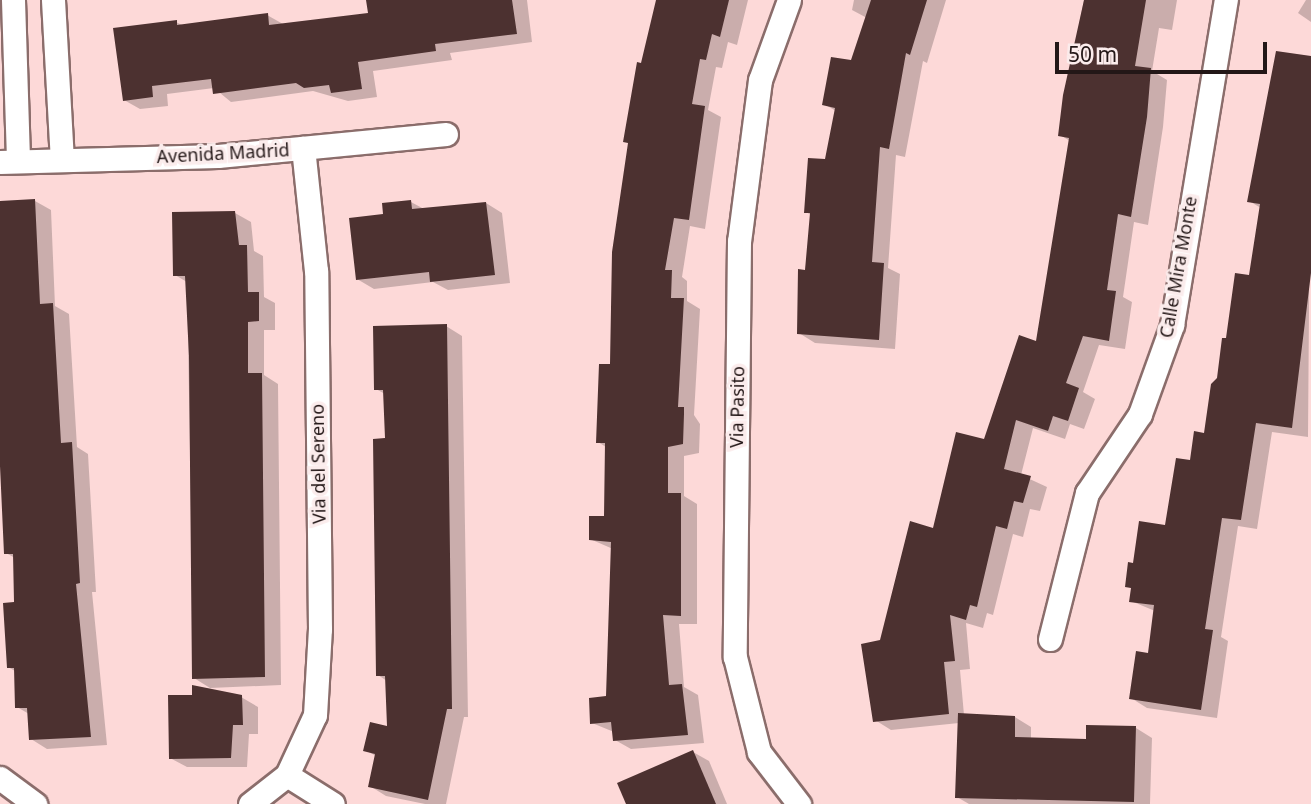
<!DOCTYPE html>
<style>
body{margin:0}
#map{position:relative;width:1311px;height:804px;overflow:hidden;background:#fdd9d8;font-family:"Noto Sans",sans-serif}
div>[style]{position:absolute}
.shadow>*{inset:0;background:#0003}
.building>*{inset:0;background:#4c3130}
.roads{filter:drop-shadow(2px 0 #8b6d6b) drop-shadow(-2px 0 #8b6d6b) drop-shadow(0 2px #8b6d6b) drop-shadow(0 -2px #8b6d6b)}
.street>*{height:23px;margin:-11.5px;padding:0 11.5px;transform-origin:11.5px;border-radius:11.5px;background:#fff}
span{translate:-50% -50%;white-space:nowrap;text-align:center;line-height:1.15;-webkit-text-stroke:7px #fbecec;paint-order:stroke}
.street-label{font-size:18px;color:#231717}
.scale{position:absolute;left:1055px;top:42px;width:212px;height:32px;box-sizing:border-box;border:4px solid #231717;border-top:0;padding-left:9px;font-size:21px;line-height:24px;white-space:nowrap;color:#231717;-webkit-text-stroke:5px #fbecec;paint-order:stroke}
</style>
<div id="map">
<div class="shadow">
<i style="clip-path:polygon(368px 0,527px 0,532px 42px,450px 53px,452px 60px,373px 71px,377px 97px,348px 101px,313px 91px,231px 102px,214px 88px,167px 94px,168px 106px,140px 109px,124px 100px,176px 22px,184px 26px,267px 15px,283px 24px,370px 14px)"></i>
<i style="clip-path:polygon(658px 0,748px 0,737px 45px,728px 42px,722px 68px,716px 67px,708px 110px,721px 117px,705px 229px,690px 226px,682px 277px,687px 281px,687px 301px,700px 309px,694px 415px,700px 424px,699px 453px,684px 456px,684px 496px,697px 504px,697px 624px,679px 624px,684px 687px,698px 695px,704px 743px,631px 749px,615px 740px,614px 732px,592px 723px,608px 698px,613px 549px,590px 539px,606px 518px,606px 447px,598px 442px,612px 366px,642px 65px)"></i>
<i style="clip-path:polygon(854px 0,946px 0,927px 63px,923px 61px,905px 157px,896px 155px,888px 268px,900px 274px,895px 349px,815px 343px,799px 333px,811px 215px,806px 212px,827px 161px,836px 111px,824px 104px,853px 62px,867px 18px,852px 10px)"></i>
<i style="clip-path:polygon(1084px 0,1177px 0,1172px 30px,1159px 28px,1152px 71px,1167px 80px,1163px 127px,1148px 225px,1134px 222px,1123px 297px,1132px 302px,1125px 349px,1099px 345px,1083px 392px,1095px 399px,1084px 429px,1070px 424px,1065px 439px,1033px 428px,1021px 475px,1047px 487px,1040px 511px,1030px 509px,1023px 537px,1013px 534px,993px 615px,987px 613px,983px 628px,966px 623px,970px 669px,960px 670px,964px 715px,1015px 717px,1031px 727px,1031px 739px,1088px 740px,1136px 728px,1152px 738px,1150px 804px,969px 804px,957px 797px,959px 723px,891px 730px,875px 720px,881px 641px,934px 530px,1038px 343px,1070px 141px,1060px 135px,1065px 95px)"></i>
<i style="clip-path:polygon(1306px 0,1311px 0,1311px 22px,1298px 13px)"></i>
<i style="clip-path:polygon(1311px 59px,1308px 437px,1272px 432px,1257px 529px,1238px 526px,1221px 637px,1228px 641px,1217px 718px,1147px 708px,1131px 698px,1149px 655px,1155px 611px,1131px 601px,1133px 589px,1127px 586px,1134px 565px,1167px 527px,1205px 435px,1228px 340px,1251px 277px,1261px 208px,1249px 201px)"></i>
<i style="clip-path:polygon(35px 201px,51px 210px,55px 306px,69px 314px,77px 447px,88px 454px,96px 592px,92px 592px,107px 745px,47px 749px,31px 739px,29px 714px,17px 707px,15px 671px,8px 667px,16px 604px,15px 558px,6px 553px,0 433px,0 203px)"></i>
<i style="clip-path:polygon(411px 202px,424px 209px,486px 203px,502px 213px,510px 283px,448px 290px,433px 282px,374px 289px,357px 279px,385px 216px)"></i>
<i style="clip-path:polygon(235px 213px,251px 222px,254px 251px,263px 256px,264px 297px,275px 303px,275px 330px,264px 330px,264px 375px,278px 384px,281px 685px,210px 688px,194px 678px,187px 282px,175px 275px)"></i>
<i style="clip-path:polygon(446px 326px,462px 336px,468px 717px,464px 717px,446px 804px,425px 804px,386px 796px,370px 786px,376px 756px,365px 750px,389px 728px,387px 681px,378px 675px,387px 440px,385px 394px,376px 389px)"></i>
<i style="clip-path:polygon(241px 697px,258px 707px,258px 734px,249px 734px,247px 767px,187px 767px,170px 758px)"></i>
<i style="clip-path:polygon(693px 752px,709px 761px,727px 804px,628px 804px)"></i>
</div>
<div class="building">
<i style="clip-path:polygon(366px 0,512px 0,517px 34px,435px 44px,436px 51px,358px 62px,362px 89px,331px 93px,329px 85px,304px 88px,296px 83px,213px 94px,211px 79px,152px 86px,153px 97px,123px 101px,113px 28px,177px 20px,177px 25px,268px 13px,269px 25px,368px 13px)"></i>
<i style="clip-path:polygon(656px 0,729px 0,720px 37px,712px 34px,706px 60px,700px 59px,692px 104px,705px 106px,689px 220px,674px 218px,665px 270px,672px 270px,671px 298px,684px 298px,678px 407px,684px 407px,684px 414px,683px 444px,668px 447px,668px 493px,681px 493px,681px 616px,663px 615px,669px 685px,682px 684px,688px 735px,613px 741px,611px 722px,590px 724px,589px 698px,606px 696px,611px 542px,589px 540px,589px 516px,604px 516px,605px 443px,596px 443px,599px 364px,610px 364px,612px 252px,628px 143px,623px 142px,637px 62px,641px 63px)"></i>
<i style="clip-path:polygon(871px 0,927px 0,910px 55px,906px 53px,889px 149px,880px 147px,872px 262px,884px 263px,879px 340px,797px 334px,798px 269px,805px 270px,810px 213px,804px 213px,808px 158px,825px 159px,835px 108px,822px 105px,831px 57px,851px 60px)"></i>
<i style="clip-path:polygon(1084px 0,1146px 0,1135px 66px,1151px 68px,1147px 117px,1131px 217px,1118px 214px,1107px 290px,1116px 291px,1109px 341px,1083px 336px,1066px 383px,1079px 388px,1068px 421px,1053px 416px,1048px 431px,1016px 420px,1004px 469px,1031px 476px,1023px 503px,1014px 501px,1007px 529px,996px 526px,977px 607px,970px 605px,966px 620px,950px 615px,955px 661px,944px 662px,949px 714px,873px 722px,861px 644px,880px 640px,910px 521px,933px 528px,956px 432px,984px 439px,1019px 335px,1036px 341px,1069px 138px,1058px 136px,1063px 95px)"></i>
<i style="clip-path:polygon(1276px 51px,1311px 56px,1311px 273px,1292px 428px,1256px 423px,1241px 520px,1222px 518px,1205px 629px,1213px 630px,1201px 710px,1129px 699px,1136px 651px,1148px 653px,1154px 605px,1129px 602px,1131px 588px,1125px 587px,1128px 562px,1133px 563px,1139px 521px,1165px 525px,1176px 458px,1190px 460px,1194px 431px,1204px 433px,1211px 384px,1217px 378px,1222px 338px,1226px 338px,1235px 273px,1249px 275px,1260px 204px,1247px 202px)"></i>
<i style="clip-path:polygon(35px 199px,40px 304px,53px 303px,61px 443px,72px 442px,80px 583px,76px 584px,91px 737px,29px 740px,27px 708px,15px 708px,14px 668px,7px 668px,3px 603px,14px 602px,13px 554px,4px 554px,0 466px,0 201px)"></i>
<i style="clip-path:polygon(411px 200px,412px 209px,486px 202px,495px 275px,430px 282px,429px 272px,356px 280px,349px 218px,383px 214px,382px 203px)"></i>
<i style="clip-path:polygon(235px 211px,239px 245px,247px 245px,248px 292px,259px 292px,259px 321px,248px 322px,248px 373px,262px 373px,265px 677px,192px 679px,189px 356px,185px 276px,173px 276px,172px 212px)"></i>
<i style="clip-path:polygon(447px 324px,452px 709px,447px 709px,428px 800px,368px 787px,375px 754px,363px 751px,370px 722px,387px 726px,385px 676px,376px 676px,373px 439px,385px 438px,383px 390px,374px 390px,373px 326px)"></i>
<i style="clip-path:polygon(192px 685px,242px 695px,243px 725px,233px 725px,231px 758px,169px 759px,168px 695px,192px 695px)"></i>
<i style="clip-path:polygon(958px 713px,1015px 716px,1015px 737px,1086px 739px,1086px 725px,1136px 726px,1134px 802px,955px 798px)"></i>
<i style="clip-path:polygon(693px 750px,716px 804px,626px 804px,617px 783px)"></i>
</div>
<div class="roads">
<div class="street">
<i style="left:13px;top:0;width:161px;rotate:88.2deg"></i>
<i style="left:53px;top:0;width:160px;rotate:86.8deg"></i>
<i style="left:789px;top:0;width:85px;rotate:109.9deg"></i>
<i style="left:760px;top:80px;width:162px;rotate:97.4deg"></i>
<i style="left:739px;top:241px;width:416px;rotate:90.6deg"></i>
<i style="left:735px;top:657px;width:98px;rotate:75.8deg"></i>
<i style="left:759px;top:752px;width:66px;rotate:52.4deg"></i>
<i style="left:0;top:162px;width:218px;rotate:-1.6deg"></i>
<i style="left:218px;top:156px;width:229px;rotate:-5.5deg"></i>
<i style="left:1050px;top:639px;width:151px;rotate:-75.8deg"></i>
<i style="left:1087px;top:493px;width:95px;rotate:-56.1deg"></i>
<i style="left:1140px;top:414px;width:95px;rotate:-70.2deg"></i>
<i style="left:1172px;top:325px;width:329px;rotate:-80.6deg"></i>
<i style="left:287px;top:775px;width:54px;rotate:32.2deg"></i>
<i style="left:0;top:778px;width:44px;rotate:36.6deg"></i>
<i style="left:250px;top:804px;width:47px;rotate:-38.1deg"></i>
<i style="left:287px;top:775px;width:66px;rotate:-65deg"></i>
<i style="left:315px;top:715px;width:86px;rotate:-86.7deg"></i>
<i style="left:320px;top:629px;width:358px;rotate:-90.6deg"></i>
<i style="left:316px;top:271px;width:124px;rotate:-96deg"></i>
</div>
</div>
<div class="street-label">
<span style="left:223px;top:153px;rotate:-3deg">Avenida Madrid</span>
<span style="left:1178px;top:267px;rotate:-80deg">Calle Mira Monte</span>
<span style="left:737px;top:407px;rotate:-89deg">Via Pasito</span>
<span style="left:318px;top:464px;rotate:-91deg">Via del Sereno</span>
</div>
<div class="scale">50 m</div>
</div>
